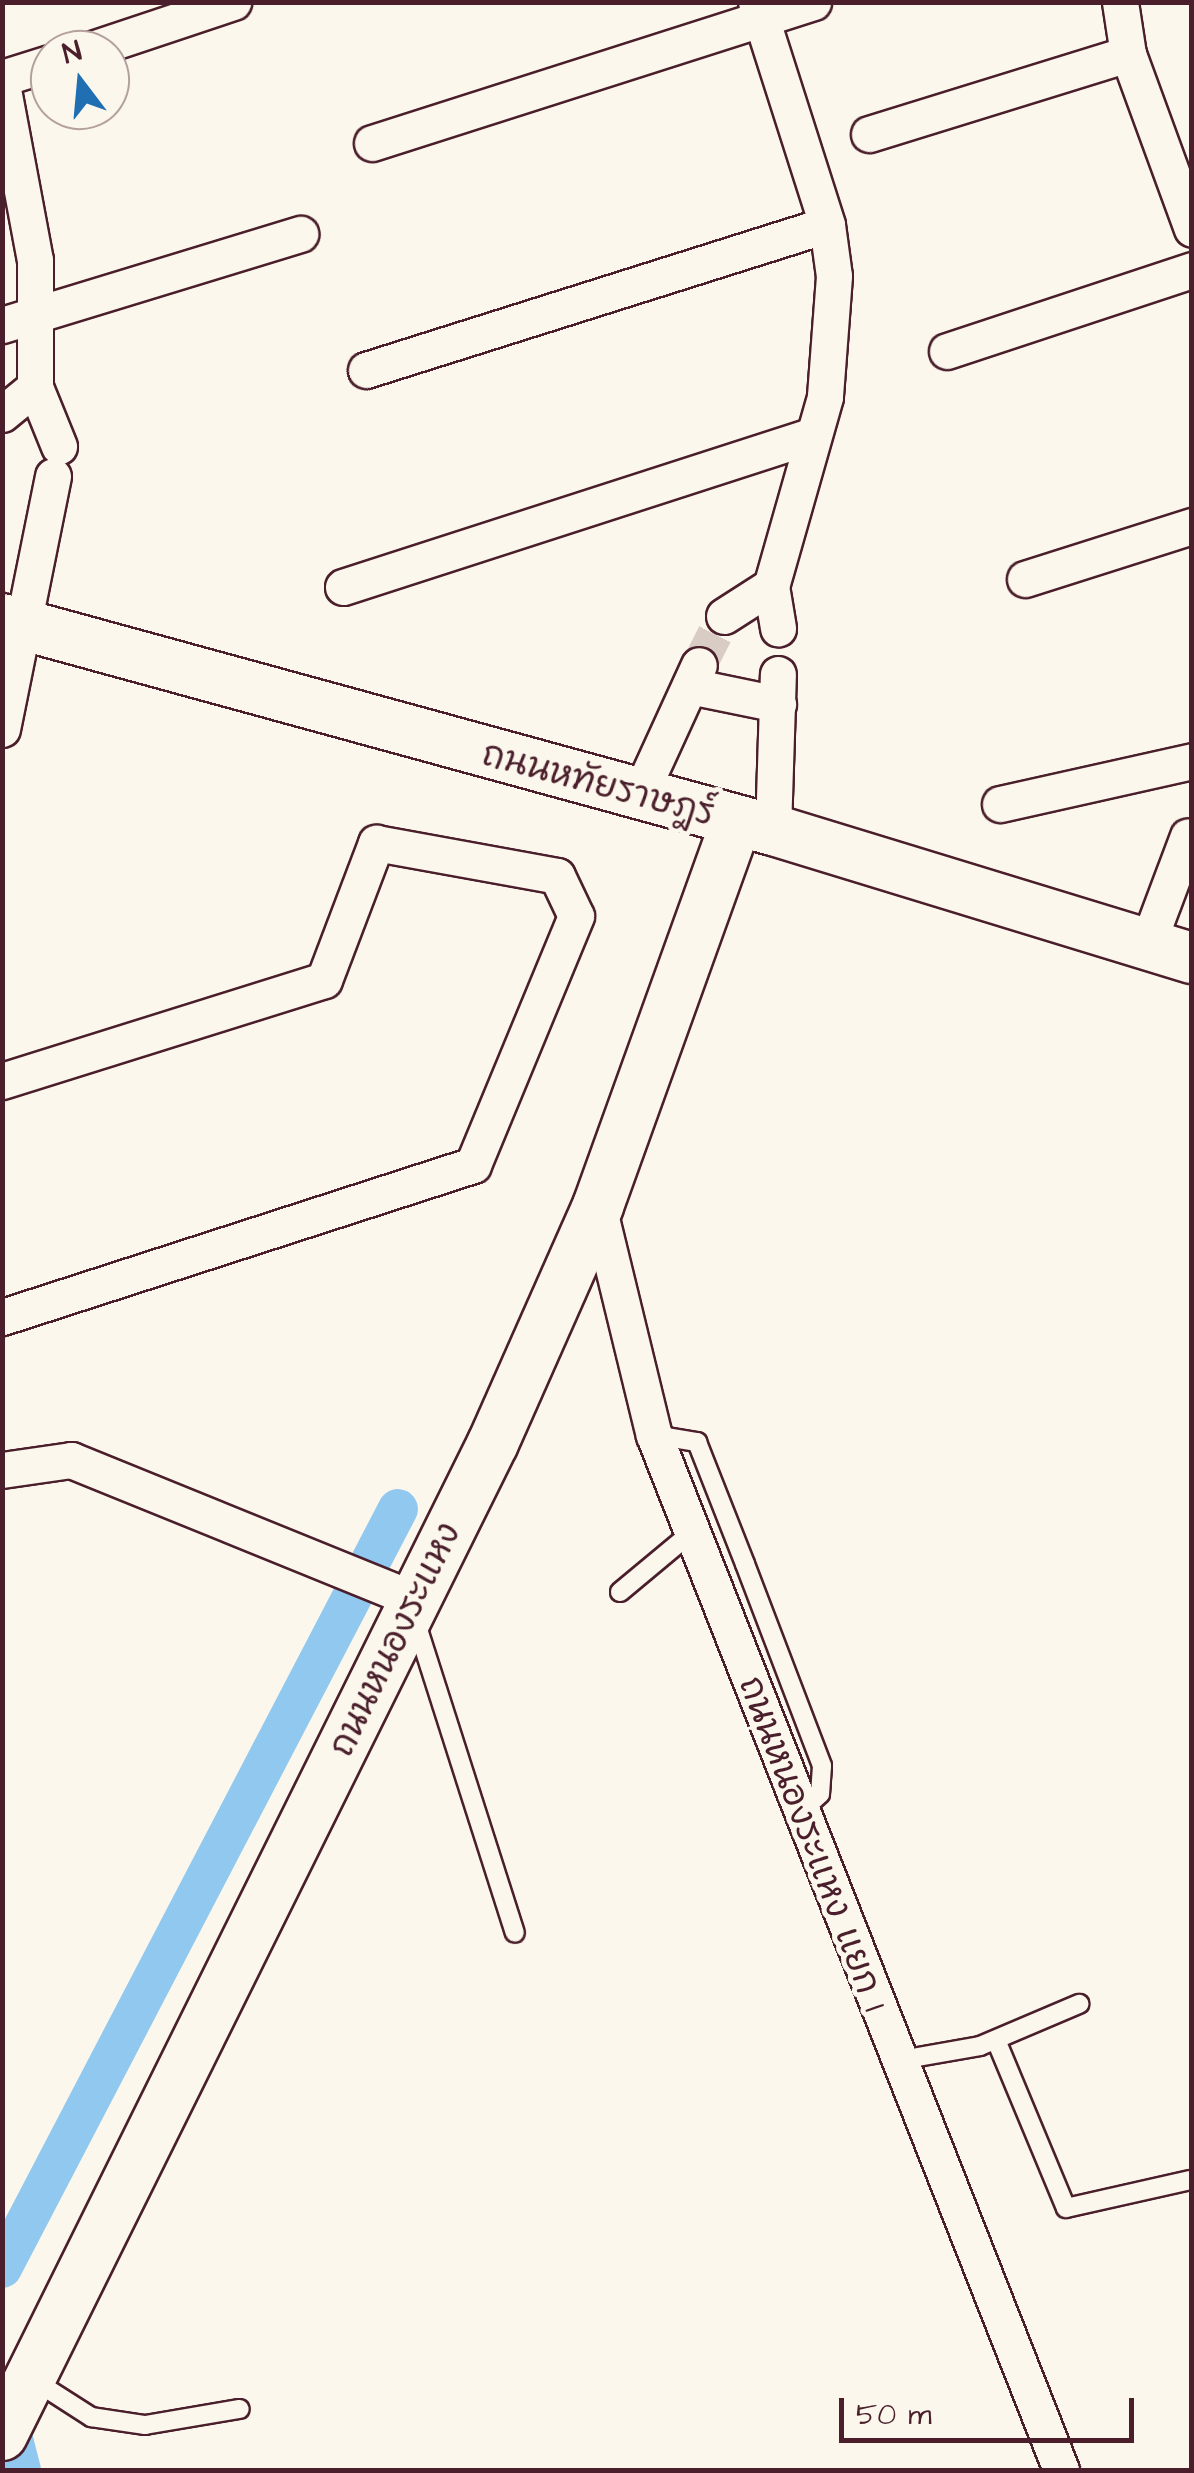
<!DOCTYPE html>
<meta charset="utf-8">
<style>
body{margin:0}
#map{position:relative;width:1194px;height:2473px;overflow:hidden;background:#fbf7ec;font-family:"Architects Daughter","Playpen Sans Thai",sans-serif}
div>[style]{position:absolute}
.canal>*{height:40px;margin:-20px;padding:0 20px;transform-origin:20px;border-radius:20px;background:#91c8ef}
.street-tunnel>*{height:35px;margin-top:-17.5px;transform-origin:0;background:repeating-linear-gradient(90deg,#d8ccc5 0 35px,transparent 0 53px)}
.roads{filter:drop-shadow(2px 0 #4a1f2b) drop-shadow(-2px 0 #4a1f2b) drop-shadow(0 2px #4a1f2b) drop-shadow(0 -2px #4a1f2b)}
.lane>*{height:18px;margin:-9px;padding:0 9px;transform-origin:9px;border-radius:9px;background:#fbf7ec}
.street>*{height:35px;margin:-17.5px;padding:0 17.5px;transform-origin:17.5px;border-radius:17.5px;background:#fbf7ec}
.secondary>*{height:50px;margin:-25px;padding:0 25px;transform-origin:25px;border-radius:25px;background:#fbf7ec}
span{translate:-50% -50%;white-space:nowrap;text-align:center;line-height:1.15;-webkit-text-stroke:10px #fbf7ec;paint-order:stroke}
.street-label{font-size:35px;color:#4a1f2b}
.frame{position:absolute;inset:0;border:5px solid #4a1f2b;pointer-events:none}
.north{position:absolute;left:30px;top:30px;width:100px;height:100px;box-sizing:border-box;background:#fbf7ec;border:2px solid #b4a19f;border-radius:50%;rotate:344deg;font-size:28px;font-weight:700;line-height:40px;text-align:center;color:#4a1f2b}
.north::after{content:'';display:block;margin:auto;width:35px;height:45px;background:#1f6fb2;clip-path:polygon(50% 0,100% 100%,50% 72%,0 100%)}
.scale{position:absolute;left:839px;top:2398px;width:295px;height:45px;box-sizing:border-box;border:5px solid #4a1f2b;border-top:0;padding-left:12px;font-size:30px;line-height:35px;white-space:nowrap;color:#4a1f2b;-webkit-text-stroke:8px #fbf7ec;paint-order:stroke}
</style>
<div id="map">
<div class="canal">
<i style="left:2px;top:2268px;width:856px;rotate:-62.45deg"></i>
<i style="left:4px;top:2404px;width:68px;rotate:75.6deg"></i>
</div>
<div class="street-tunnel">
<i style="left:699px;top:665px;width:55px;rotate:-63deg"></i>
</div>
<div class="roads">
<div class="lane">
<i style="left:654px;top:1435px;width:44px;rotate:9.2deg"></i>
<i style="left:697px;top:1442px;width:131px;rotate:68.5deg"></i>
<i style="left:745px;top:1564px;width:216px;rotate:69.1deg"></i>
<i style="left:822px;top:1766px;width:28px;rotate:94deg"></i>
<i style="left:820px;top:1794px;width:25px;rotate:137deg"></i>
<i style="left:620px;top:1592px;width:94px;rotate:-39.8deg"></i>
<i style="left:416px;top:1623px;width:325px;rotate:72.3deg"></i>
<i style="left:996px;top:2040px;width:182px;rotate:67.4deg"></i>
<i style="left:1066px;top:2208px;width:127px;rotate:-12.7deg"></i>
<i style="left:895px;top:2061px;width:86px;rotate:-10deg"></i>
<i style="left:980px;top:2046px;width:108px;rotate:-23deg"></i>
<i style="left:35px;top:2381px;width:67px;rotate:32.7deg"></i>
<i style="left:91px;top:2417px;width:55px;rotate:8.4deg"></i>
<i style="left:145px;top:2425px;width:96px;rotate:-9.6deg"></i>
</div>
<div class="street">
<i style="left:756px;top:2px;width:234px;rotate:72.3deg"></i>
<i style="left:827px;top:225px;width:51px;rotate:82.2deg"></i>
<i style="left:834px;top:276px;width:121px;rotate:94.3deg"></i>
<i style="left:825px;top:397px;width:197px;rotate:105.9deg"></i>
<i style="left:771px;top:586px;width:43px;rotate:80.5deg"></i>
<i style="left:1120px;top:2px;width:53px;rotate:81.3deg"></i>
<i style="left:1128px;top:54px;width:186px;rotate:69.9deg"></i>
<i style="left:89px;top:50px;width:152px;rotate:-18.4deg"></i>
<i style="left:2px;top:78px;width:50px;rotate:-17.4deg"></i>
<i style="left:2px;top:84px;width:179px;rotate:79.4deg"></i>
<i style="left:35px;top:260px;width:127px;rotate:90deg"></i>
<i style="left:35px;top:387px;width:64px;rotate:67.9deg"></i>
<i style="left:869px;top:134px;width:271px;rotate:-17.2deg"></i>
<i style="left:372px;top:143px;width:463px;rotate:-17.7deg"></i>
<i style="left:2px;top:325px;width:312px;rotate:-17deg"></i>
<i style="left:947px;top:351px;width:258px;rotate:-18.3deg"></i>
<i style="left:366px;top:370px;width:483px;rotate:-17.5deg"></i>
<i style="left:2px;top:414px;width:43px;rotate:-39.3deg"></i>
<i style="left:1025px;top:579px;width:175px;rotate:-17.6deg"></i>
<i style="left:343px;top:587px;width:494px;rotate:-17.9deg"></i>
<i style="left:724px;top:616px;width:56px;rotate:-32.6deg"></i>
<i style="left:690px;top:686px;width:90px;rotate:11.6deg"></i>
<i style="left:2px;top:729px;width:258px;rotate:-78.6deg"></i>
<i style="left:638px;top:798px;width:146px;rotate:-65.4deg"></i>
<i style="left:1000px;top:804px;width:197px;rotate:-12.6deg"></i>
<i style="left:773px;top:830px;width:156px;rotate:-88.2deg"></i>
<i style="left:1147px;top:945px;width:116px;rotate:-69.4deg"></i>
<i style="left:2px;top:1081px;width:337px;rotate:-17.4deg"></i>
<i style="left:324px;top:980px;width:147px;rotate:-69.2deg"></i>
<i style="left:376px;top:843px;width:184px;rotate:10.3deg"></i>
<i style="left:557px;top:876px;width:44px;rotate:64.6deg"></i>
<i style="left:576px;top:916px;width:269px;rotate:112.5deg"></i>
<i style="left:473px;top:1165px;width:495px;rotate:162.1deg"></i>
<i style="left:598px;top:1206px;width:236px;rotate:76.3deg"></i>
<i style="left:654px;top:1435px;width:1112px;rotate:68.53deg"></i>
<i style="left:2px;top:1470px;width:70px;rotate:-8.2deg"></i>
<i style="left:71px;top:1460px;width:372px;rotate:22.1deg"></i>
</div>
<div class="secondary">
<i style="left:2px;top:619px;width:799px;rotate:15.31deg"></i>
<i style="left:773px;top:830px;width:438px;rotate:17deg"></i>
<i style="left:2px;top:2435px;width:1107px;rotate:-63.67deg"></i>
<i style="left:493px;top:1443px;width:259px;rotate:-66.1deg"></i>
<i style="left:598px;top:1206px;width:408px;rotate:-70.2deg"></i>
</div>
</div>
<div class="street-label">
<span style="left:598px;top:785px;rotate:15deg">ถนนหทัยราษฎร์</span>
<span style="left:396px;top:1640px;rotate:-64deg">ถนนหนองระแหง</span>
<span style="left:812px;top:1844px;rotate:69deg">ถนนหนองระแหง แยก 1</span>
</div>
<div class="frame"></div>
<div class="north">N</div>
<div class="scale">50 m</div>
</div>
